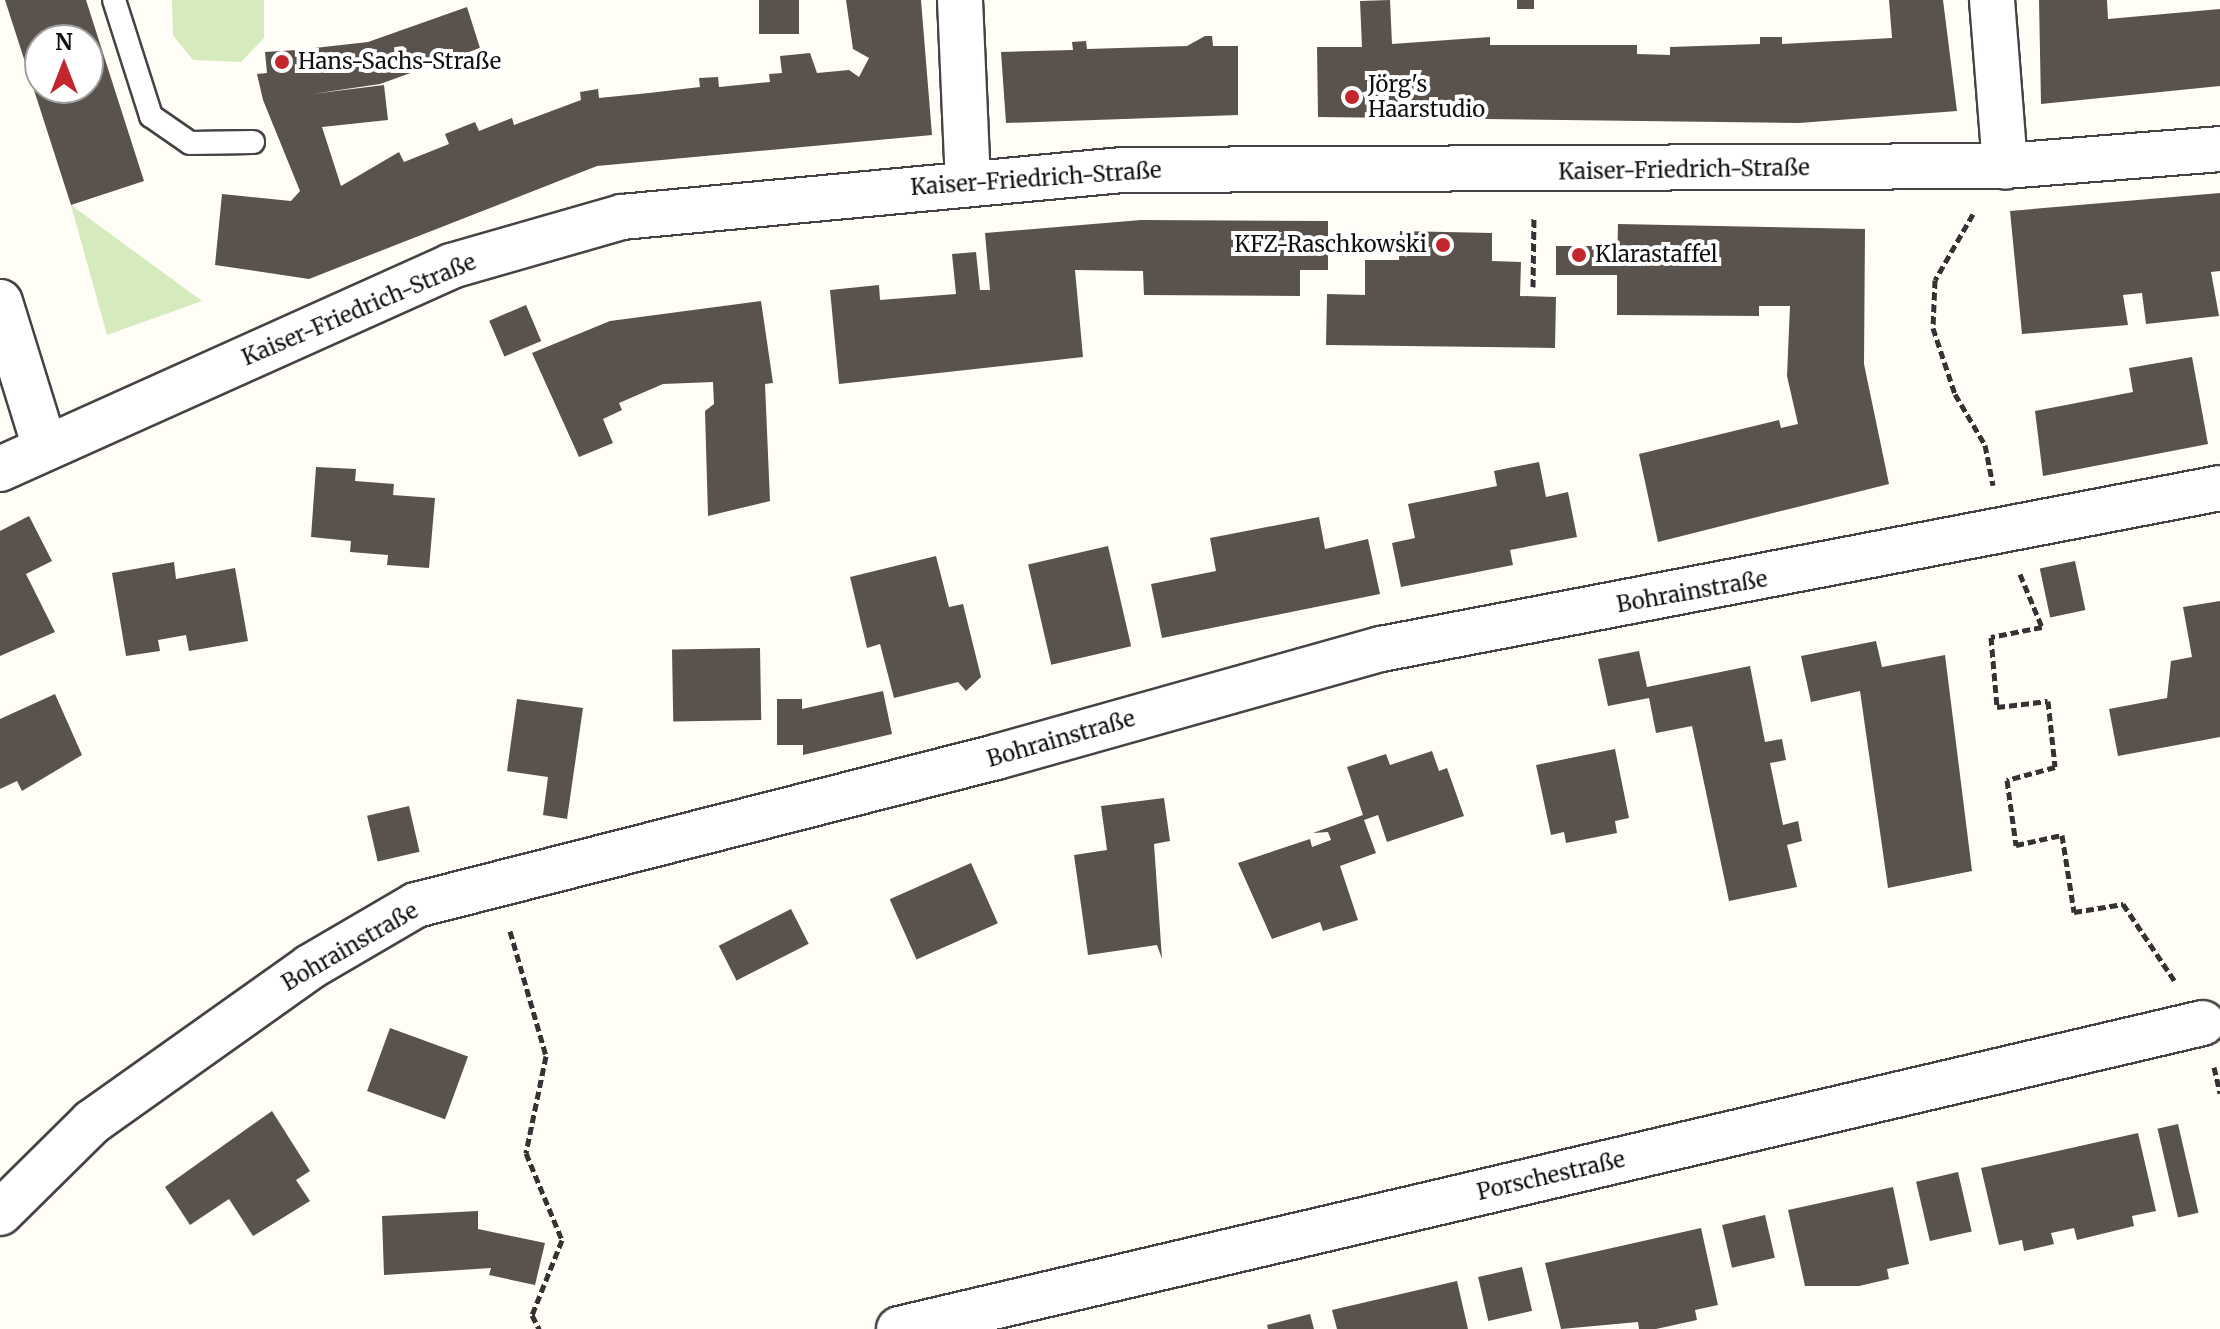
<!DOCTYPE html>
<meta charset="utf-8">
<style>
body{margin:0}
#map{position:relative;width:2220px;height:1329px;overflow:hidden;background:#fffdf5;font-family:Merriweather,serif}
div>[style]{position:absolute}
.green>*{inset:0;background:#d5ebbd}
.building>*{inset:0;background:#5a524d;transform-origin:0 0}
.path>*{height:5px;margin-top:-2.5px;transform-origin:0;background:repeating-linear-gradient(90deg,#333 0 8px,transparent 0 12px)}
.roads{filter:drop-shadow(2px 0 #444) drop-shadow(-2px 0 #444) drop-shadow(0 2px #444) drop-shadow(0 -2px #444)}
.service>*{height:22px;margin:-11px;padding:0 11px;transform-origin:11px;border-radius:11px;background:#fff}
.minor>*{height:44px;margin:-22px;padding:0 22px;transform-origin:22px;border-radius:22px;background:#fff}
.tertiary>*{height:44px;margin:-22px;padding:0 22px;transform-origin:22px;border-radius:22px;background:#fff}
.dots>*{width:22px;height:22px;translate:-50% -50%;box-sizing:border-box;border:4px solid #fff;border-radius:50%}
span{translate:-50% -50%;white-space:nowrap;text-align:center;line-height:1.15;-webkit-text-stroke:8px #fff;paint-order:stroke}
.poi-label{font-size:22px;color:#111}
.left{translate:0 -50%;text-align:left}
.right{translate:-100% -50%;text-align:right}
.street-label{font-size:22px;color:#111}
.north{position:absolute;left:24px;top:24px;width:80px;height:80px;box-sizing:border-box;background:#fff;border:2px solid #a0a0a0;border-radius:50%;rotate:0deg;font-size:22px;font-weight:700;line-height:32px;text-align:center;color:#111}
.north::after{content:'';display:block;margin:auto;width:28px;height:36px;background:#c4262e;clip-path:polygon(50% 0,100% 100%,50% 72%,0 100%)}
</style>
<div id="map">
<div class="green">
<i style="clip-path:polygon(172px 0,264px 0,264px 38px,241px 62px,193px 60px,173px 35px)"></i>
<i style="clip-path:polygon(71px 205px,202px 301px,107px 335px)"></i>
</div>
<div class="building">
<i style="clip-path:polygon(evenodd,5px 0,86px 0,144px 181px,71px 205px,5px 0,40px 40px,88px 40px,88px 88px,40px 88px,40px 40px)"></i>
<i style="left:759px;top:0;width:40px;height:34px"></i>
<i style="clip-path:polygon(846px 0,921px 0,932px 135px,597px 166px,309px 279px,215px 265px,222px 194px,291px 201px,300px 191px,263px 100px,257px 74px,267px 73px,265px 52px,297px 50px,304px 70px,297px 50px,368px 42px,467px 7px,480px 48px,380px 84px,312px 94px,384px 85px,388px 120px,322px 127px,341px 186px,399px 152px,404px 162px,449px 144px,445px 134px,475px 122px,479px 131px,512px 118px,514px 125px,581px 100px,580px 92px,598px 89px,599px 98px,649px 93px,700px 87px,699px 78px,718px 77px,719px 87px,770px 82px,769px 74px,782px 73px,780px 56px,810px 53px,817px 73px,849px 70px,859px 77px,869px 58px,853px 49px)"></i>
<i style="clip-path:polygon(1390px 0,1392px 44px,1490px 37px,1490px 45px,1637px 45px,1637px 54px,1670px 55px,1670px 47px,1760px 44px,1760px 37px,1782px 37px,1782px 44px,1892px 38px,1889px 0,1943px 0,1957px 111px,1799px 123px,1318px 117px,1317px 47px,1362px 47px,1360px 1px)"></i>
<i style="left:1517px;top:0;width:17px;height:9px"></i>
<i style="clip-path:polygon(2039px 0,2107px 0,2108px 19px,2220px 9px,2220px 86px,2041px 104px)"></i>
<i style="clip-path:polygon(1205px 36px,1212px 36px,1213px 46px,1238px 46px,1238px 115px,1006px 123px,1001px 52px,1073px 50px,1072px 42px,1086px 41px,1087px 49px,1187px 46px)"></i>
<i style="clip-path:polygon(2220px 193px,2220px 271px,2211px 272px,2219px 316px,2146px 324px,2142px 293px,2123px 295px,2128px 325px,2022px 334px,2010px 211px)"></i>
<i style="clip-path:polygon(1141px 220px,1328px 221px,1328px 270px,1300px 270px,1300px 296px,1144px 295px,1143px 271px,1075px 270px,1083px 357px,839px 384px,830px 290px,879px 285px,880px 300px,956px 294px,952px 254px,976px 252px,980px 290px,990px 290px,985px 233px)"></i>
<i style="clip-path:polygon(1618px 224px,1865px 229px,1864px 364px,1889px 484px,1658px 542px,1639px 454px,1779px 420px,1781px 428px,1798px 424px,1787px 376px,1790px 306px,1759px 306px,1759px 316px,1617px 315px,1617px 275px,1556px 275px,1556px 246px,1602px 246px,1602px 264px,1617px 264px)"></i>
<i style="clip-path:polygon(1400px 231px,1492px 233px,1492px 261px,1521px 262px,1520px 296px,1556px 297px,1555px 348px,1326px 345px,1327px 294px,1365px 295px,1365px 260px,1399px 260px)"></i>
<i style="clip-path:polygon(761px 301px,773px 383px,765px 384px,770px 501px,708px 516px,705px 411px,714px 404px,713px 382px,663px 384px,619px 403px,622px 410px,603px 419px,613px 443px,579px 457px,532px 353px,610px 321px)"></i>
<i style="left:526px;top:305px;width:39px;height:40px;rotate:67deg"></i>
<i style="clip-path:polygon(2192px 357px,2208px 444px,2043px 476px,2035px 411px,2133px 392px,2129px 368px)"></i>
<i style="clip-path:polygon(1539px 462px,1546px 497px,1568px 492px,1577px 537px,1510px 550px,1513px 565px,1401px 587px,1392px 543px,1415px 538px,1408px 504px,1497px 486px,1494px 471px)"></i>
<i style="clip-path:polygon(316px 467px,356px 469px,355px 481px,394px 484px,393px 495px,435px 498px,429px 568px,387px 565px,388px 555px,350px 552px,351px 541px,311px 537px)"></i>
<i style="clip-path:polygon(29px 516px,52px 561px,26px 574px,55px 632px,0 656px,0 531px)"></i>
<i style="clip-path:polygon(1319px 517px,1325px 549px,1368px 539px,1380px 594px,1162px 638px,1151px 584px,1216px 571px,1210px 538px)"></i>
<i style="left:1108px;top:546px;width:103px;height:82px;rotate:77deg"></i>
<i style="clip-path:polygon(936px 556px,949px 607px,963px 604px,981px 677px,966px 691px,958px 682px,894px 698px,880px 644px,867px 648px,850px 577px)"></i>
<i style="left:2075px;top:561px;width:50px;height:36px;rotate:78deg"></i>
<i style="clip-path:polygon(174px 562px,176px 579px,235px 568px,248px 641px,189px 651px,186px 635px,158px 640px,160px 651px,126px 656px,112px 573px)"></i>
<i style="clip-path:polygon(2220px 601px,2220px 737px,2118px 756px,2109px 709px,2167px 698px,2171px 661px,2192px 657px,2183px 607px)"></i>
<i style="clip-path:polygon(1876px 641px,1882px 667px,1945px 655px,1972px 871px,1888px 888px,1860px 691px,1811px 702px,1801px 656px)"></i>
<i style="left:760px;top:648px;width:72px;height:88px;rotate:89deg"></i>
<i style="clip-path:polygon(1639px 651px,1647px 687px,1750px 666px,1765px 742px,1782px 739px,1786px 760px,1770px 763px,1783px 825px,1798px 821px,1802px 841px,1787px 845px,1797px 887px,1729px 901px,1692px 726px,1656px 733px,1649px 698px,1608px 706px,1598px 659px)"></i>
<i style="clip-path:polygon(883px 691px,892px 734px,803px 755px,803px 745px,777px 745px,777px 699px,802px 699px,802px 709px)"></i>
<i style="clip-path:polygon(55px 694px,82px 755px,22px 791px,17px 781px,0 789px,0 719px)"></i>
<i style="clip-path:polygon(517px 699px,583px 708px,567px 819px,543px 815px,548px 777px,507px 771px)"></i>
<i style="clip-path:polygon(1615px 749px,1629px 818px,1615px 821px,1617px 833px,1566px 843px,1564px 832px,1551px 835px,1536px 765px)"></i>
<i style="clip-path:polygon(1432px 751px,1439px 771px,1447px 768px,1464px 816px,1387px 842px,1378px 815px,1364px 820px,1376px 853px,1340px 866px,1358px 920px,1323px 931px,1320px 922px,1272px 939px,1238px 863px,1310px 839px,1312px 847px,1331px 840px,1328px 832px,1313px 833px,1363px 815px,1347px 767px,1386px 754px,1390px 765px)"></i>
<i style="clip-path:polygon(1164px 798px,1170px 841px,1154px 844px,1162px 959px,1157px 945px,1088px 955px,1074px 855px,1107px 850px,1101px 806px)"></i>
<i style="left:409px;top:806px;width:47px;height:43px;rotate:77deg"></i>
<i style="left:971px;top:863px;width:66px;height:89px;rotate:66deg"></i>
<i style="left:791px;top:909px;width:39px;height:81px;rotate:63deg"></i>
<i style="left:390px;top:1028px;width:83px;height:67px;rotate:20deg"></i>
<i style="clip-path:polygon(272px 1111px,310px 1171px,296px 1180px,310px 1201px,253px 1236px,229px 1199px,190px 1225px,165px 1187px)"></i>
<i style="left:2178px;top:1124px;width:91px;height:21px;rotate:77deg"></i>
<i style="clip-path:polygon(2138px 1133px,2156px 1211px,2132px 1216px,2134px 1226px,2077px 1240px,2074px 1228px,2051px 1233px,2054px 1244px,2024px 1251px,2022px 1240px,1999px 1245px,1981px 1168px)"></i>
<i style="left:1958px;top:1172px;width:61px;height:43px;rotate:77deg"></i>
<i style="clip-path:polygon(1893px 1187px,1909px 1264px,1887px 1269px,1889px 1279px,1859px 1286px,1805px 1286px,1788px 1210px)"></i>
<i style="clip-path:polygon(478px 1211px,478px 1229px,545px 1243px,535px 1285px,489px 1275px,491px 1268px,384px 1275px,382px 1216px)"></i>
<i style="left:1765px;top:1215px;width:44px;height:44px;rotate:77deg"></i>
<i style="clip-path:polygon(1701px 1228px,1718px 1305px,1695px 1310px,1697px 1320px,1656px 1329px,1639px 1329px,1638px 1322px,1561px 1329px,1545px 1263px)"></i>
<i style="left:1522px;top:1267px;width:45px;height:45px;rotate:77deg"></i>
<i style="clip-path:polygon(1457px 1281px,1468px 1329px,1337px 1329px,1332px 1310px)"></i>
<i style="clip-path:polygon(1310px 1314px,1314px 1329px,1268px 1329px,1267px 1325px)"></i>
</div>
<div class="path">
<i style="left:1973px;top:214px;width:76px;rotate:119.9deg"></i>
<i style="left:1935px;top:280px;width:48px;rotate:92.4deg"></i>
<i style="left:1933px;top:328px;width:70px;rotate:71.6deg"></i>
<i style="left:1955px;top:394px;width:59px;rotate:59.5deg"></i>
<i style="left:1985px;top:445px;width:41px;rotate:78.7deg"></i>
<i style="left:1533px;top:287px;width:71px;rotate:-89.2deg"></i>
<i style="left:2020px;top:574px;width:57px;rotate:67.5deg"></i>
<i style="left:2042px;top:627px;width:52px;rotate:168.9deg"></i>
<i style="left:1991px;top:637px;width:70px;rotate:85.1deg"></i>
<i style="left:1997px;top:707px;width:51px;rotate:-6.7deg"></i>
<i style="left:2048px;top:701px;width:66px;rotate:83.9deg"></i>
<i style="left:2055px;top:767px;width:50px;rotate:164.8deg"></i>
<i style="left:2007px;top:780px;width:66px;rotate:82.1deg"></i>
<i style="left:2016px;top:845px;width:47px;rotate:-12.3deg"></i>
<i style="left:2062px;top:835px;width:78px;rotate:81.1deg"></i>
<i style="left:2074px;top:912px;width:50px;rotate:-9.3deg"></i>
<i style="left:2123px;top:904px;width:95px;rotate:56.1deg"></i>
<i style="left:510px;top:931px;width:130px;rotate:73.9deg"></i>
<i style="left:546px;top:1056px;width:99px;rotate:101.7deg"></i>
<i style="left:526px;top:1153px;width:94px;rotate:67.5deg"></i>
<i style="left:562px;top:1240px;width:81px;rotate:111.8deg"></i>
<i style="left:532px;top:1315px;width:16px;rotate:63deg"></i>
<i style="left:2214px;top:1067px;width:27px;rotate:77deg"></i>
</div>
<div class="roads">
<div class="service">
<i style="left:114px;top:0;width:122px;rotate:72.3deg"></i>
<i style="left:151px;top:116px;width:47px;rotate:34.7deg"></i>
<i style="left:190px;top:143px;width:63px;rotate:-0.9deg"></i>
</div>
<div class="minor">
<i style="left:960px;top:0;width:182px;rotate:87.5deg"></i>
<i style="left:1992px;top:0;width:167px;rotate:85.5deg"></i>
<i style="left:0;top:302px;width:152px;rotate:72.8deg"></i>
<i style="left:0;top:1213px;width:129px;rotate:-44.7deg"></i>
<i style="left:92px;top:1122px;width:267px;rotate:-35.4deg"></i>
<i style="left:310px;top:967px;width:123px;rotate:-30.3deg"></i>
<i style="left:416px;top:905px;width:599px;rotate:-14.31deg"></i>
<i style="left:996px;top:757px;width:400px;rotate:-15.7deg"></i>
<i style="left:1381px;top:649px;width:854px;rotate:-10.86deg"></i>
<i style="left:899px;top:1329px;width:1339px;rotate:-13.21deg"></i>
</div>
<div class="tertiary">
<i style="left:0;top:469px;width:495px;rotate:-24.2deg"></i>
<i style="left:451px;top:266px;width:178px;rotate:-16deg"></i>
<i style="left:622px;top:217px;width:502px;rotate:-5.37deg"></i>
<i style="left:1122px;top:170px;width:883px;rotate:-0.26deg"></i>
<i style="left:2005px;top:166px;width:216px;rotate:-4.5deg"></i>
</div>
</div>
<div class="dots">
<i style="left:282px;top:62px;background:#c4262e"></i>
<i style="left:1352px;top:97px;background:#c4262e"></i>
<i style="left:1443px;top:245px;background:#c4262e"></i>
<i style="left:1579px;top:255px;background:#c4262e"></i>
</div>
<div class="poi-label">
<span class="left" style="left:298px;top:62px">Hans-Sachs-Straße</span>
<span class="left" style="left:1368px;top:97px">Jörg's<br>Haarstudio</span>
<span class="right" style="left:1427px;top:245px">KFZ-Raschkowski</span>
<span class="left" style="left:1595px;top:255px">Klarastaffel</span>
</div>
<div class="street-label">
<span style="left:1684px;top:170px;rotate:-1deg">Kaiser-Friedrich-Straße</span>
<span style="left:1036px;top:179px;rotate:-4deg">Kaiser-Friedrich-Straße</span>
<span style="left:359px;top:310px;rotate:-23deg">Kaiser-Friedrich-Straße</span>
<span style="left:1692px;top:592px;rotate:-10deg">Bohrainstraße</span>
<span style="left:1061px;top:739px;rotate:-16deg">Bohrainstraße</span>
<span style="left:350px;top:947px;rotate:-30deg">Bohrainstraße</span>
<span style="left:1551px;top:1176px;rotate:-13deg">Porschestraße</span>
</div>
<div class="north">N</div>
</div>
